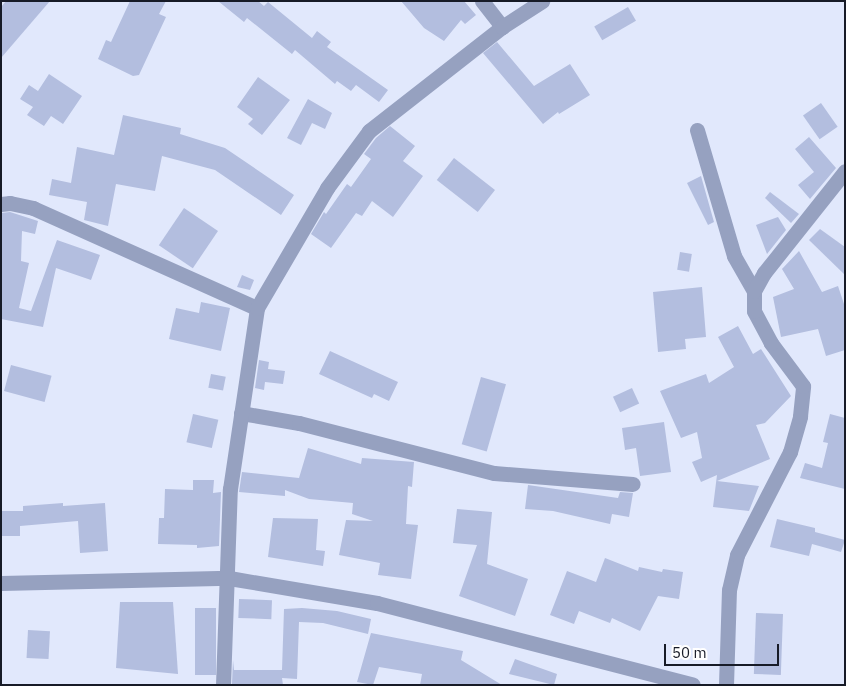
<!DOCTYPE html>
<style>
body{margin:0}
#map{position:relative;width:846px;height:686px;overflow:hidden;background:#e1e8fc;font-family:"IBM Plex Sans",sans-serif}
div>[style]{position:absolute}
.building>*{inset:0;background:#b3bedf;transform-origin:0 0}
.minor>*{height:15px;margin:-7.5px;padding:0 7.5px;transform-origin:7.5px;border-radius:7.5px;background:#96a1c0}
span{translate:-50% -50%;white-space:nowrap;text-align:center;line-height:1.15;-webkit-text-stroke:5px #fff;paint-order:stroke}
.frame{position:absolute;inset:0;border:2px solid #171b27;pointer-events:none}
.scale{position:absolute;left:664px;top:644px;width:115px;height:22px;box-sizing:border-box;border:2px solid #171b27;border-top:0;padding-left:6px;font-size:15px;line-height:18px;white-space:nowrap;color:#171b27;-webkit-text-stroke:4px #fff;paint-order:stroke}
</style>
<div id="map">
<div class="building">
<i style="clip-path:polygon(6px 1px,50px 1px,1px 58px,1px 7px)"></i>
<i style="clip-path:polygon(130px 1px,166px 1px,159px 14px,166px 17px,139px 75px,133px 76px,98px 59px,106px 40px,111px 42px)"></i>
<i style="clip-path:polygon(218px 1px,258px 1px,264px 6px,268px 2px,312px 38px,317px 31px,331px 42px,327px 47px,388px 90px,379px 102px,356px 85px,351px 91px,337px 81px,335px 84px,295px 50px,292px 54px,247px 18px,244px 22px)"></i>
<i style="clip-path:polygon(401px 1px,464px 1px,476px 15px,465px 24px,461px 20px,444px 41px,424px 28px)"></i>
<i style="left:628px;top:7px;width:16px;height:39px;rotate:60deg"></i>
<i style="clip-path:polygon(497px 42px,534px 86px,570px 64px,590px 95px,559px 114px,558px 112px,543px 124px,483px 53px)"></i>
<i style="clip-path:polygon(49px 74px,82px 96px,63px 124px,51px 116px,44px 126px,27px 115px,33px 107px,20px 99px,29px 85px,38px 91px)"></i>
<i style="clip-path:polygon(258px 77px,290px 100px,262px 135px,248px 124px,253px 119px,237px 107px)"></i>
<i style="clip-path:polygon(308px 99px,332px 113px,325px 129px,312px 123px,301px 145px,287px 138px)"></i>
<i style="left:821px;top:103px;width:29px;height:22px;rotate:55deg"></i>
<i style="clip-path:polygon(123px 115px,181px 128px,180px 134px,225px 148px,294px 195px,281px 215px,215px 170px,162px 156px,155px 191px,116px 184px,108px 226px,84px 220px,87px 202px,49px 195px,52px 179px,71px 183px,77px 147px,114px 155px)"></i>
<i style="clip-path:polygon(390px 126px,415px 146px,403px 161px,423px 176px,393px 217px,372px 201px,362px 216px,356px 213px,331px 248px,311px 234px,324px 212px,326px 214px,347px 184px,351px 187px,371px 159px,364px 154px,376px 138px)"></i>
<i style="clip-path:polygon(809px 137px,836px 168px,810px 199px,798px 185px,814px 172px,795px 149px)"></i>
<i style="left:454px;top:158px;width:52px;height:28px;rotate:38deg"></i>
<i style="clip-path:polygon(701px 176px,714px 222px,708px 225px,687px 183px)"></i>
<i style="clip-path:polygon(770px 192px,799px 214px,791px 223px,765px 198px)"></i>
<i style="left:184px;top:208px;width:41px;height:45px;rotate:34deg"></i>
<i style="clip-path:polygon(10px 212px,38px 221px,35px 234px,22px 231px,21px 261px,29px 263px,19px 308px,31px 311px,57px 240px,100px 255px,91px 280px,56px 268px,43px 327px,1px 319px,1px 213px)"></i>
<i style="clip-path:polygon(778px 217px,786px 230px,767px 254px,756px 225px)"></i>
<i style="clip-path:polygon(820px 229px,845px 247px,845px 275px,809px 240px)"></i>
<i style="clip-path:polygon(799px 251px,822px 292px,838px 286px,845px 307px,845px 350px,826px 356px,818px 329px,781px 337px,773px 297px,794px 289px,782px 269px)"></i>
<i style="left:680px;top:252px;width:12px;height:18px;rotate:9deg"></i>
<i style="clip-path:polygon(242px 275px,254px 280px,250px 290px,237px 287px)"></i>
<i style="clip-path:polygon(702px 287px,706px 337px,685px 339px,686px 349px,658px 352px,653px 292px)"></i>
<i style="clip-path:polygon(201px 302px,230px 308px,221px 351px,169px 339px,176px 308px,199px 313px)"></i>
<i style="clip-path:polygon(738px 326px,753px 354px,761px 349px,791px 396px,765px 423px,756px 425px,770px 459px,717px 481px,759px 486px,749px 511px,713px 507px,717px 475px,701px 482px,692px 462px,702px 458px,697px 432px,681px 438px,660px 391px,706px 374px,709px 383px,734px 367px,718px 337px)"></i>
<i style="clip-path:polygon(330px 351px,398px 382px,389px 401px,374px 394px,372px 398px,319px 374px)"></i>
<i style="clip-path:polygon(259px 360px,269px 362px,268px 369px,285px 371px,283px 384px,265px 382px,264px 390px,255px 388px)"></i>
<i style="left:11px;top:365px;width:42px;height:27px;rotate:15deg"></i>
<i style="left:211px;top:374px;width:15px;height:14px;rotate:11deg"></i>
<i style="left:481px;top:377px;width:26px;height:70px;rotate:16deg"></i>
<i style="left:632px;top:388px;width:17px;height:21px;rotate:65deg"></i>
<i style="left:193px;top:414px;width:26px;height:29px;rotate:13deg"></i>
<i style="clip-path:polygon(830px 414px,845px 418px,845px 489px,800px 478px,805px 463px,822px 468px,828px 443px,823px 442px)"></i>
<i style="clip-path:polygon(664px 422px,671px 472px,640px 476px,636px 448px,625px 450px,622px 428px)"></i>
<i style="clip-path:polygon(308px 448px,361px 464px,362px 458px,414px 462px,412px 487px,408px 486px,406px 524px,418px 525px,411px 579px,378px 575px,380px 563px,339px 555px,346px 520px,373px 521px,352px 514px,353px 503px,309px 499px,285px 490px,285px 496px,239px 492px,242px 472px,299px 478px)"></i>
<i style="clip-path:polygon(193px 480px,214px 480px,213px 493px,221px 492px,219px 546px,197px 548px,197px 545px,158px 544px,159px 518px,164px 518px,165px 489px,193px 490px)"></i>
<i style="clip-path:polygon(528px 485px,618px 498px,620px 492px,633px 493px,629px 517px,612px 514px,610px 524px,553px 511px,525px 509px)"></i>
<i style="clip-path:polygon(63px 503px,63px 506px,105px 503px,108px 551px,80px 553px,78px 521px,20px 526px,20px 536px,1px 536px,1px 511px,23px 511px,23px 506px)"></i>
<i style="clip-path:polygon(457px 509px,492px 512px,487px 564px,528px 579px,515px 616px,459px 596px,477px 545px,453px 543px)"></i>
<i style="clip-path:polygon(273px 518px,318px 519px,316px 550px,325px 551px,323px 566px,268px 557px)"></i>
<i style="clip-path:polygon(777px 519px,815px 528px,815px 532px,845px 540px,841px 552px,812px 544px,809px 556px,770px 547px)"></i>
<i style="clip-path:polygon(605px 558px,638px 571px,639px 567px,662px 572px,663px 569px,683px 572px,679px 599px,658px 596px,640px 631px,612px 618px,610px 623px,579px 611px,574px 624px,550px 615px,567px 571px,596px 582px)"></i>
<i style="left:239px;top:599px;width:33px;height:19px;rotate:2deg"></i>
<i style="clip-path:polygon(120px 602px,173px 602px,178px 674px,116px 668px)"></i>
<i style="left:195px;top:608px;width:21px;height:67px"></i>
<i style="clip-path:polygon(302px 608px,337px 611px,371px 619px,368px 634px,323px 623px,299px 622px,297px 679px,282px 678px,283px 685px,232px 684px,233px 660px,234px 670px,282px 670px,284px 609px)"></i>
<i style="left:756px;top:613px;width:27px;height:61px;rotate:2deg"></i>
<i style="left:28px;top:630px;width:22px;height:28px;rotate:3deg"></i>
<i style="clip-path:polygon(371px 633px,463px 651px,461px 660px,502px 685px,420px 685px,422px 674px,379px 667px,373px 685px,357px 682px)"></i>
<i style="clip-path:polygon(515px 659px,557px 674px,554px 685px,509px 674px)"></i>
</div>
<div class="minor">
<i style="left:482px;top:1px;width:33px;rotate:52deg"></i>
<i style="left:697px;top:130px;width:131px;rotate:73.6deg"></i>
<i style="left:734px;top:256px;width:40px;rotate:60.3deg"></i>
<i style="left:1px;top:204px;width:9px;rotate:-6deg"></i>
<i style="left:10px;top:203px;width:24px;rotate:12deg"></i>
<i style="left:33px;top:208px;width:245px;rotate:24.1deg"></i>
<i style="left:241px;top:413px;width:59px;rotate:9.8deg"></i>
<i style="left:299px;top:423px;width:201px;rotate:14.4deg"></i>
<i style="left:494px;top:473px;width:139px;rotate:4.5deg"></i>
<i style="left:1px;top:583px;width:228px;rotate:-1.3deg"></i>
<i style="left:229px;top:578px;width:150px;rotate:9.6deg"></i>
<i style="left:377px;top:603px;width:326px;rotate:14.5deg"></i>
<i style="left:223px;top:685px;width:196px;rotate:-88deg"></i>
<i style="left:230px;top:489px;width:183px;rotate:-81.5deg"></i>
<i style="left:257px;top:308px;width:139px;rotate:-59.7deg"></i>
<i style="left:327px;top:188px;width:71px;rotate:-53.6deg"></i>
<i style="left:369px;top:131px;width:169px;rotate:-38deg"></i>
<i style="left:502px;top:27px;width:48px;rotate:-33deg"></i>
<i style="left:726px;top:685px;width:95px;rotate:-88.2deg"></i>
<i style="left:729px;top:590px;width:36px;rotate:-77deg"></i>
<i style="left:737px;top:555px;width:116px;rotate:-62.8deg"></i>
<i style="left:790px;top:452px;width:37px;rotate:-74deg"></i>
<i style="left:800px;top:416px;width:30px;rotate:-84deg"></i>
<i style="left:803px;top:386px;width:54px;rotate:-126.7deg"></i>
<i style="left:771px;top:343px;width:36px;rotate:-118deg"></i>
<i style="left:754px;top:311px;width:20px;rotate:-90deg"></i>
<i style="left:754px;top:291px;width:21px;rotate:-61deg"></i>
<i style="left:764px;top:273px;width:130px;rotate:-51.5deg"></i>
</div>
<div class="frame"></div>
<div class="scale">50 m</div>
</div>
